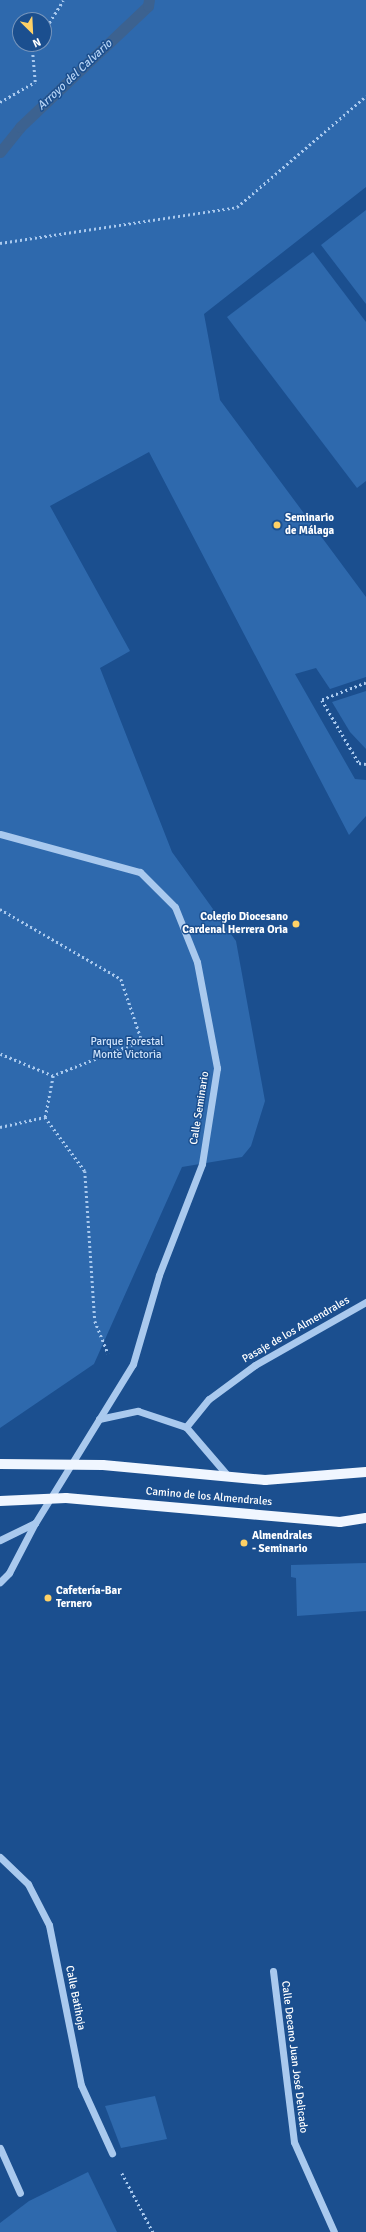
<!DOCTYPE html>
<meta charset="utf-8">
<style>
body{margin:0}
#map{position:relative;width:366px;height:2232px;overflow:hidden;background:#1b4f8f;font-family:Signika,sans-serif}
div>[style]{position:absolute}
.green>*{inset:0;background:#2e69ad}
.stream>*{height:11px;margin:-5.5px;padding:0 5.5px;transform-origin:5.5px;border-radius:5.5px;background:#3c6290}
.path>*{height:2.5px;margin-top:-1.25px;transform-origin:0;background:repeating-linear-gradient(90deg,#a9c9ee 0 2px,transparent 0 5px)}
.minor>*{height:7px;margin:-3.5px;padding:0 3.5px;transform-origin:3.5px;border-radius:3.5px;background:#a9c9ee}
.major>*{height:10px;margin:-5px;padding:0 5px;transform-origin:5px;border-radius:5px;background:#f0f6ff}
.dots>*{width:11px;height:11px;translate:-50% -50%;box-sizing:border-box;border:2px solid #1b4f8f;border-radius:50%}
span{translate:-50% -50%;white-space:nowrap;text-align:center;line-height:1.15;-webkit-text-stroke:3px #1b4f8f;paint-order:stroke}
.poi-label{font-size:11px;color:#fff;font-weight:700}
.left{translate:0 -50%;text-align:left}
.right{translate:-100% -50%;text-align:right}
.park-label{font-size:11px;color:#cfe3fa}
.street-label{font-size:11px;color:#fff}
.water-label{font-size:12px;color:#b5d3f5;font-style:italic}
.north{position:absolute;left:12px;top:12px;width:40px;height:40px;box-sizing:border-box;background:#1b4f8f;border:1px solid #7695bc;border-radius:50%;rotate:156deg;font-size:11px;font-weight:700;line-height:16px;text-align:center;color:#fff}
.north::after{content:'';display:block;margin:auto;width:14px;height:18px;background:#ffd166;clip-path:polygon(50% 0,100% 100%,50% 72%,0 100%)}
</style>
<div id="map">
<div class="green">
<i style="clip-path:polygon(evenodd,0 0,366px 0,366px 187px,204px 314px,220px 400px,366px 597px,366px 677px,330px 689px,316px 668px,295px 674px,355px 779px,366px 780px,366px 816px,349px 835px,149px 452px,50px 506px,130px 651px,100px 668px,172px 852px,236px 941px,265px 1101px,251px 1146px,242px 1157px,182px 1167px,94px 1364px,0 1428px,0 0,20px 20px,44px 20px,44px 44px,20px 44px,20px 20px)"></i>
<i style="clip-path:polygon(366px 210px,366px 304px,321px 245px)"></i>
<i style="clip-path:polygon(313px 252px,366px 322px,366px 481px,357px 488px,227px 317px)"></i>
<i style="clip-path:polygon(366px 691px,366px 749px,350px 732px,332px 702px)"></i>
<i style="clip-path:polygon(366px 1563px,366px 1611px,297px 1616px,296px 1578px,291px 1577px,291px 1565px)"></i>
<i style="clip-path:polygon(155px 2096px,167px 2139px,121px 2148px,105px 2106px)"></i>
<i style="clip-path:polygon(88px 2172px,117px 2232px,0 2232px,0 2223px,29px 2201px)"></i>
</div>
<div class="stream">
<i style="left:0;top:152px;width:32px;rotate:-51deg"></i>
<i style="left:20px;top:127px;width:176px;rotate:-43.4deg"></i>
<i style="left:148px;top:6px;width:6px;rotate:-81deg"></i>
</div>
<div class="path">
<i style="left:44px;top:31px;width:36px;rotate:-58deg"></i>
<i style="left:0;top:102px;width:40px;rotate:-29.7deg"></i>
<i style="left:35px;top:82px;width:32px;rotate:-95deg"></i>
<i style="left:32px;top:50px;width:7px;rotate:-56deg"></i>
<i style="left:0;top:243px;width:240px;rotate:-8.6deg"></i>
<i style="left:237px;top:207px;width:170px;rotate:-40.7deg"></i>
<i style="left:366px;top:683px;width:47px;rotate:158.9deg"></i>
<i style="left:322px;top:700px;width:73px;rotate:59.6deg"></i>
<i style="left:359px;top:763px;width:7px;rotate:8deg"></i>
<i style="left:0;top:909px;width:140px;rotate:30deg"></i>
<i style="left:121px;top:979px;width:65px;rotate:71.3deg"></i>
<i style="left:142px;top:1041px;width:96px;rotate:158.5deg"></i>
<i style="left:53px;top:1076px;width:57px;rotate:-157.5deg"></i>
<i style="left:45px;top:1117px;width:42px;rotate:-79deg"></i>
<i style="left:0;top:1127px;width:46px;rotate:-12.5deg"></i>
<i style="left:45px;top:1117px;width:67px;rotate:53.5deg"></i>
<i style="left:85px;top:1171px;width:150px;rotate:86.2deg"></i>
<i style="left:95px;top:1321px;width:35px;rotate:68deg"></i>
<i style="left:122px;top:2173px;width:67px;rotate:62.3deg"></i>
</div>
<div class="minor">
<i style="left:0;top:834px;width:145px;rotate:15.2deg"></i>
<i style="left:140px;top:872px;width:49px;rotate:45deg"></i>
<i style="left:175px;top:907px;width:59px;rotate:68.2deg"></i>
<i style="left:197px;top:962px;width:108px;rotate:79.3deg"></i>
<i style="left:217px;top:1068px;width:97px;rotate:98.9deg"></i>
<i style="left:202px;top:1164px;width:119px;rotate:111.2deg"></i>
<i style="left:159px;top:1275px;width:93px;rotate:106.3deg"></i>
<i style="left:133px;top:1364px;width:187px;rotate:121.6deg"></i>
<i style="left:35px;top:1523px;width:56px;rotate:117.5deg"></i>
<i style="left:9px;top:1573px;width:13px;rotate:135deg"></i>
<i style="left:99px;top:1419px;width:40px;rotate:-12deg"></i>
<i style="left:138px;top:1411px;width:51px;rotate:18.4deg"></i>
<i style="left:186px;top:1427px;width:65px;rotate:49.4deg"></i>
<i style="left:186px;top:1427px;width:36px;rotate:-51deg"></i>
<i style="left:209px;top:1399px;width:57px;rotate:-36.5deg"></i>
<i style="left:255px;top:1365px;width:128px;rotate:-29.6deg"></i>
<i style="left:0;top:1540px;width:39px;rotate:-26deg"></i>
<i style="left:0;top:1857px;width:39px;rotate:44deg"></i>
<i style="left:28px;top:1884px;width:46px;rotate:62.9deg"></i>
<i style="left:49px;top:1925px;width:163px;rotate:78.7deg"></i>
<i style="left:81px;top:2085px;width:75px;rotate:65.5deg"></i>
<i style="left:273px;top:1971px;width:172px;rotate:83deg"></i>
<i style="left:294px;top:2142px;width:98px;rotate:66deg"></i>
<i style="left:0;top:2148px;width:49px;rotate:66deg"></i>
</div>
<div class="major">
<i style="left:0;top:1464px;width:103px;rotate:0.6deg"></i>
<i style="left:103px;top:1465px;width:163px;rotate:5.3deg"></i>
<i style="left:265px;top:1480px;width:101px;rotate:-4.5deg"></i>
<i style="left:0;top:1501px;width:66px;rotate:-2.6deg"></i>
<i style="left:66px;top:1498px;width:275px;rotate:5deg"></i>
<i style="left:340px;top:1522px;width:26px;rotate:-9deg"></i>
</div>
<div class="dots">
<i style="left:277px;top:525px;background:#ffd166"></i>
<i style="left:296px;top:924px;background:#ffd166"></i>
<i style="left:244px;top:1543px;background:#ffd166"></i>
<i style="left:48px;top:1598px;background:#ffd166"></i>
</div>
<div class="poi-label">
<span class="left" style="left:285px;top:525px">Seminario<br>de Málaga</span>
<span class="right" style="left:288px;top:924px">Colegio Diocesano<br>Cardenal Herrera Oria</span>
<span class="left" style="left:252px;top:1543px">Almendrales<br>- Seminario</span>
<span class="left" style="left:56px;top:1598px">Cafetería-Bar<br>Ternero</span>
</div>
<div class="park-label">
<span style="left:127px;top:1049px">Parque Forestal<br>Monte Victoria</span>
</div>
<div class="street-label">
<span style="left:200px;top:1108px;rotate:-81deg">Calle Seminario</span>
<span style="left:296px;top:1330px;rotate:-30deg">Pasaje de los Almendrales</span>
<span style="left:209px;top:1497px;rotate:5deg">Camino de los Almendrales</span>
<span style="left:75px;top:1998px;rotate:79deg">Calle Batihoja</span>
<span style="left:294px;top:2057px;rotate:83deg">Calle Decano Juan José Delicado</span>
</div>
<div class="water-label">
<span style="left:75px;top:75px;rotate:-43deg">Arroyo del Calvario</span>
</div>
<div class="north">N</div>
</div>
